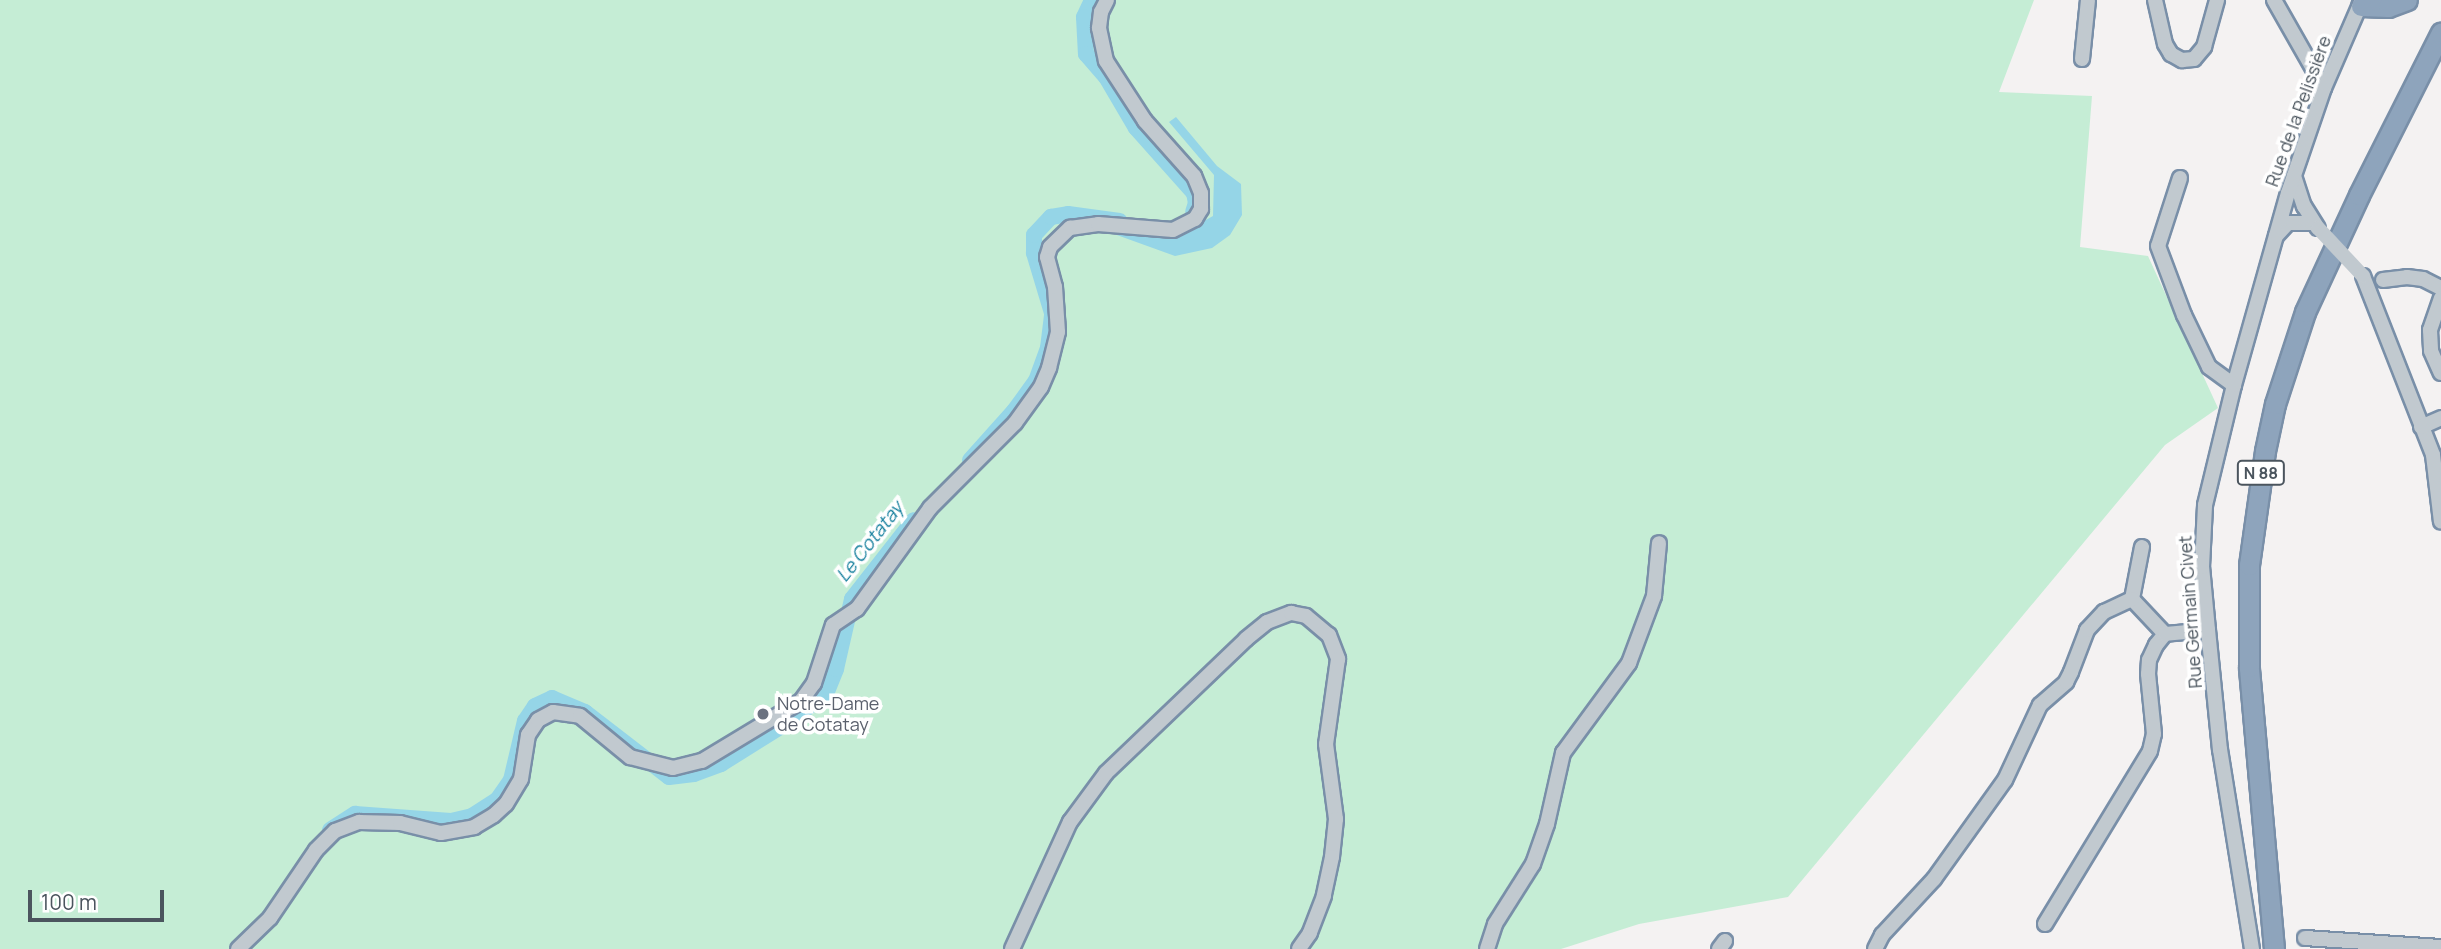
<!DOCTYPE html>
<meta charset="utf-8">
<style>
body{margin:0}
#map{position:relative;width:2441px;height:949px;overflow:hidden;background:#f4f2f2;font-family:Manrope,sans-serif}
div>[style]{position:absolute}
.green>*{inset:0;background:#c5edd5}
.water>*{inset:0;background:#95d5e7}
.river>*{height:16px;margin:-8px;padding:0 8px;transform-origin:8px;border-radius:8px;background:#95d5e7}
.roads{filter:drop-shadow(2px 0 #798fa8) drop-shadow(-2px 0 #798fa8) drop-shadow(0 2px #798fa8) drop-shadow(0 -2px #798fa8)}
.minor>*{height:14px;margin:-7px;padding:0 7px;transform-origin:7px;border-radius:7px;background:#c1c9cf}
.highway>*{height:19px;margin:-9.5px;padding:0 9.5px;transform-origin:9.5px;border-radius:9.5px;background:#8ea4bc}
.minor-bridge>*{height:14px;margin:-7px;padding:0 7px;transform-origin:7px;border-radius:7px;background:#c1c9cf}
.dots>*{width:19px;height:19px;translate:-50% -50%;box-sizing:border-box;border:4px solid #fff;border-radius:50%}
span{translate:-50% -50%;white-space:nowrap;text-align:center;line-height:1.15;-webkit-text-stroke:7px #fff;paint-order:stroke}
.shield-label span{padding:2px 5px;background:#fff;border:2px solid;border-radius:5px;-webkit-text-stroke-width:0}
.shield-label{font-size:16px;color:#4b555e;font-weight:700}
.street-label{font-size:18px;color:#4b555e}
.worship-label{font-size:18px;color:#5b616d}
.left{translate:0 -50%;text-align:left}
.water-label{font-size:19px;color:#17809e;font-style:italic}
.scale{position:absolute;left:28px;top:890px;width:136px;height:32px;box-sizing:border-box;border:4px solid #4b555e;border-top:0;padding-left:9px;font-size:21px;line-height:24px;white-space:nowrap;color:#4b555e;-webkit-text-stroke:5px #fff;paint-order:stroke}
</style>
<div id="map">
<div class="green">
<i style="clip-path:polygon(0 0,2034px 0,1999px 92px,2092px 96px,2080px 247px,2148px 256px,2218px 408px,2165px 445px,1788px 897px,1639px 924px,1561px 949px,0 949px)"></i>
</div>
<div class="water">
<i style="clip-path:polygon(1176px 117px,1217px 166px,1241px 184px,1242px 215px,1230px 235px,1212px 248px,1175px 256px,1103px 230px,1177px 236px,1213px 216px,1214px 175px,1169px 122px)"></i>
</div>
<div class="river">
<i style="left:1092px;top:0;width:19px;rotate:115deg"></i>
<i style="left:1084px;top:17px;width:37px;rotate:87deg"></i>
<i style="left:1086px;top:54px;width:30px;rotate:49deg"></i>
<i style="left:1106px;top:77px;width:59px;rotate:59.5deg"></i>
<i style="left:1136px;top:128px;width:87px;rotate:48.3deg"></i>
<i style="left:1194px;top:193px;width:10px;rotate:79deg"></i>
<i style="left:1196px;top:203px;width:9px;rotate:108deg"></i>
<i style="left:970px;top:460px;width:66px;rotate:-48.1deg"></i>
<i style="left:1014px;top:411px;width:37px;rotate:-54deg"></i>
<i style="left:1036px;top:381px;width:35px;rotate:-70deg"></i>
<i style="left:1048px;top:348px;width:35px;rotate:-83deg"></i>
<i style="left:1052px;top:313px;width:63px;rotate:-106.7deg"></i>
<i style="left:1034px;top:253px;width:18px;rotate:-90deg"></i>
<i style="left:1034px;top:235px;width:25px;rotate:-47deg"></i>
<i style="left:1051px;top:217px;width:17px;rotate:-10deg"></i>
<i style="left:1068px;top:214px;width:52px;rotate:7.7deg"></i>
<i style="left:330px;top:830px;width:30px;rotate:-33deg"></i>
<i style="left:355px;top:814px;width:96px;rotate:4.2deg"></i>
<i style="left:451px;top:821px;width:22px;rotate:-13deg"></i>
<i style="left:472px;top:816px;width:30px;rotate:-33deg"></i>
<i style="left:497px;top:800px;width:24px;rotate:-55deg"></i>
<i style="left:511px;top:780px;width:61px;rotate:-76.7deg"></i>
<i style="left:525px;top:721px;width:18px;rotate:-56deg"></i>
<i style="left:535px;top:706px;width:19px;rotate:-25deg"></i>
<i style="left:552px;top:698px;width:36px;rotate:23deg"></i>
<i style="left:585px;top:712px;width:106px;rotate:37.7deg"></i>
<i style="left:669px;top:777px;width:25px;rotate:-7deg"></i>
<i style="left:694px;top:774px;width:29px;rotate:-20deg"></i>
<i style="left:721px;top:764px;width:75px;rotate:-32deg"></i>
<i style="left:785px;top:724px;width:51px;rotate:-36.2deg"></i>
<i style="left:826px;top:694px;width:27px;rotate:-68deg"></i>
<i style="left:836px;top:669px;width:72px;rotate:-77.1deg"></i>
<i style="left:852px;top:599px;width:100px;rotate:-51.9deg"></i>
</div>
<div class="roads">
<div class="minor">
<i style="left:2155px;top:0;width:45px;rotate:77.2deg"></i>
<i style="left:2165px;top:44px;width:12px;rotate:59deg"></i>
<i style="left:2171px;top:54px;width:13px;rotate:29deg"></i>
<i style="left:2182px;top:60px;width:12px;rotate:-5deg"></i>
<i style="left:2194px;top:59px;width:16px;rotate:-50deg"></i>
<i style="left:2204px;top:47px;width:49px;rotate:-74.5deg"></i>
<i style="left:2274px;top:0;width:101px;rotate:60.4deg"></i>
<i style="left:2082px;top:59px;width:59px;rotate:-84.2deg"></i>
<i style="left:2294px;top:176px;width:32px;rotate:72deg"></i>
<i style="left:2304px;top:206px;width:26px;rotate:58deg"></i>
<i style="left:2180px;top:178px;width:71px;rotate:107.9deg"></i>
<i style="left:2158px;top:246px;width:74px;rotate:69.4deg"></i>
<i style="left:2184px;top:315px;width:58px;rotate:64.3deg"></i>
<i style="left:2209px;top:367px;width:31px;rotate:36deg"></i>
<i style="left:2276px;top:236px;width:18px;rotate:-47deg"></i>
<i style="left:2288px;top:223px;width:25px"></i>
<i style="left:2363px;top:276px;width:192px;rotate:68.6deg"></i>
<i style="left:2433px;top:455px;width:67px;rotate:83.2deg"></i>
<i style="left:2383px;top:280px;width:24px;rotate:-7deg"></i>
<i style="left:2407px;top:277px;width:16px;rotate:7deg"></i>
<i style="left:2423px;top:279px;width:20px;rotate:27deg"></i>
<i style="left:2441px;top:298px;width:34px;rotate:109deg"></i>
<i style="left:2430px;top:330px;width:21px;rotate:87deg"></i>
<i style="left:2431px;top:351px;width:24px;rotate:66deg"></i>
<i style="left:2421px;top:427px;width:22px;rotate:-24deg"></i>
<i style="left:2142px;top:547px;width:53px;rotate:100.9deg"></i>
<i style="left:2132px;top:599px;width:48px;rotate:46.7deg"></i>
<i style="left:2045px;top:924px;width:202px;rotate:-58.7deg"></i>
<i style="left:2150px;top:751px;width:17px;rotate:-77deg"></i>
<i style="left:2154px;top:734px;width:60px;rotate:-95.7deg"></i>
<i style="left:2148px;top:674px;width:14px;rotate:-86deg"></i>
<i style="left:2149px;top:660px;width:17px;rotate:-65deg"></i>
<i style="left:2156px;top:645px;width:14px;rotate:-51deg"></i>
<i style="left:2165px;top:634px;width:43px;rotate:-5.3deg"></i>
<i style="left:2305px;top:938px;width:136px;rotate:3.8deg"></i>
<i style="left:238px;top:949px;width:45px;rotate:-44.1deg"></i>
<i style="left:270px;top:918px;width:82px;rotate:-55.9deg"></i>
<i style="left:316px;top:850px;width:27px;rotate:-45deg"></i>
<i style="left:335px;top:831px;width:26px;rotate:-21deg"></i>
<i style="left:359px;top:822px;width:41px;rotate:1.4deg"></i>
<i style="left:400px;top:823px;width:42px;rotate:13.7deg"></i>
<i style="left:441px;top:833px;width:34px;rotate:-10deg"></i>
<i style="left:474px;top:827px;width:23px;rotate:-31deg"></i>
<i style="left:494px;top:815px;width:16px;rotate:-43deg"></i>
<i style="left:506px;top:804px;width:29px;rotate:-59deg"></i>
<i style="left:521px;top:779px;width:45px;rotate:-81deg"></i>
<i style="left:528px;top:735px;width:18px;rotate:-56deg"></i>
<i style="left:538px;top:720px;width:17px;rotate:-28deg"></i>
<i style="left:553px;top:712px;width:27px;rotate:8deg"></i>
<i style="left:580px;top:716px;width:65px;rotate:39.4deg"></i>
<i style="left:630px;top:757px;width:44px;rotate:14.3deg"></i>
<i style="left:673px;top:768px;width:30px;rotate:-14deg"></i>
<i style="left:702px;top:761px;width:116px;rotate:-31.2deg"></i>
<i style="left:801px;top:701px;width:22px;rotate:-54deg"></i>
<i style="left:814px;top:683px;width:61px;rotate:-71.9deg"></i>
<i style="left:833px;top:625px;width:29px;rotate:-34deg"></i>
<i style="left:857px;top:609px;width:125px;rotate:-54.1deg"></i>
<i style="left:930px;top:508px;width:120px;rotate:-45deg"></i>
<i style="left:1015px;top:423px;width:44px;rotate:-54.2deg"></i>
<i style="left:1041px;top:387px;width:21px;rotate:-67deg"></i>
<i style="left:1049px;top:368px;width:37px;rotate:-76deg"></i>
<i style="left:1058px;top:332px;width:45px;rotate:-93.8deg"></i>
<i style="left:1055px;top:287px;width:31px;rotate:-105deg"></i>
<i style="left:1047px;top:257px;width:10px;rotate:-73deg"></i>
<i style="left:1050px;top:247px;width:28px;rotate:-44deg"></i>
<i style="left:1070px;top:228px;width:28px;rotate:-8deg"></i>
<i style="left:1098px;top:224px;width:75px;rotate:4.6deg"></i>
<i style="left:1173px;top:230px;width:25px;rotate:-27deg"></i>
<i style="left:1195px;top:219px;width:12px;rotate:-59deg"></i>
<i style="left:1201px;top:209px;width:16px;rotate:-90deg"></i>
<i style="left:1201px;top:193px;width:18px;rotate:-112deg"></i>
<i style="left:1194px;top:176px;width:74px;rotate:-131.7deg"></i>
<i style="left:1145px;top:121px;width:72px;rotate:-123deg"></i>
<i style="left:1106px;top:61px;width:34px;rotate:-102deg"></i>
<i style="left:1099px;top:28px;width:16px;rotate:-83deg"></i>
<i style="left:1101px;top:12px;width:13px;rotate:-63deg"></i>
<i style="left:1012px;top:949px;width:140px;rotate:-65.5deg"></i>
<i style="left:1070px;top:822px;width:61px;rotate:-53.7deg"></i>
<i style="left:1106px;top:773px;width:194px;rotate:-43.7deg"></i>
<i style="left:1246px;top:639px;width:27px;rotate:-39deg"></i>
<i style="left:1267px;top:622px;width:26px;rotate:-21deg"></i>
<i style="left:1291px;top:613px;width:15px;rotate:11deg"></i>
<i style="left:1306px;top:616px;width:30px;rotate:40deg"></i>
<i style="left:1329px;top:635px;width:26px;rotate:69deg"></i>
<i style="left:1338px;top:659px;width:86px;rotate:98deg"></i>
<i style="left:1326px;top:744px;width:76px;rotate:82.4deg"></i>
<i style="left:1336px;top:819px;width:38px;rotate:96deg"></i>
<i style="left:1332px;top:857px;width:40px;rotate:102deg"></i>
<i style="left:1324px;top:896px;width:40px;rotate:111deg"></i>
<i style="left:1310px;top:933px;width:19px;rotate:125deg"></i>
<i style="left:1487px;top:949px;width:26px;rotate:-72deg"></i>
<i style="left:1495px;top:924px;width:71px;rotate:-57.7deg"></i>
<i style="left:1533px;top:864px;width:42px;rotate:-70.7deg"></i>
<i style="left:1547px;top:824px;width:73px;rotate:-77.3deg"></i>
<i style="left:1563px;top:753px;width:112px;rotate:-53.7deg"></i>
<i style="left:1629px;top:663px;width:72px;rotate:-69.5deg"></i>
<i style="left:1654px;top:596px;width:53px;rotate:-84.6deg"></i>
<i style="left:1719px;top:949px;width:10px;rotate:-53deg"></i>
<i style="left:1875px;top:949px;width:16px;rotate:-63deg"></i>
<i style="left:1882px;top:935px;width:76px;rotate:-47.1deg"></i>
<i style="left:1934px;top:879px;width:122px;rotate:-54.4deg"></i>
<i style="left:2005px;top:780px;width:83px;rotate:-65deg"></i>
<i style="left:2040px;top:705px;width:35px;rotate:-41deg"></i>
<i style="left:2066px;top:682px;width:11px;rotate:-63deg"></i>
<i style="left:2071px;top:672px;width:45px;rotate:-69.1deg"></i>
<i style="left:2087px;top:630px;width:25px;rotate:-47deg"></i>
<i style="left:2104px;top:612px;width:31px;rotate:-25deg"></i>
<i style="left:2252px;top:949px;width:202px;rotate:-99.1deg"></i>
<i style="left:2220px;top:750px;width:121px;rotate:-95.7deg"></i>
<i style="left:2208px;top:630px;width:63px;rotate:-95.4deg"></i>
<i style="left:2202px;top:567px;width:62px;rotate:-87.2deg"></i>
<i style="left:2205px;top:505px;width:123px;rotate:-76.4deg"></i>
<i style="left:2234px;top:385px;width:199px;rotate:-74.3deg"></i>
<i style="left:2288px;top:193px;width:111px;rotate:-71.1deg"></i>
<i style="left:2324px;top:88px;width:96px;rotate:-66.6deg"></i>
</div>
<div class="highway">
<i style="left:2361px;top:6px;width:27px;rotate:2deg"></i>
<i style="left:2388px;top:7px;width:20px;rotate:-20deg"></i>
<i style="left:2274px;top:949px;width:283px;rotate:-95.1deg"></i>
<i style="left:2249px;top:667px;width:102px;rotate:-90deg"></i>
<i style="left:2249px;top:565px;width:115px;rotate:-82deg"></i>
<i style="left:2265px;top:451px;width:48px;rotate:-78deg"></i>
<i style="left:2275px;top:404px;width:97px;rotate:-71.9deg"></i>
<i style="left:2305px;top:312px;width:129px;rotate:-65.2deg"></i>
<i style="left:2359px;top:195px;width:182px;rotate:-63.2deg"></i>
</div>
</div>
<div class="minor-bridge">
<i style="left:2318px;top:228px;width:66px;rotate:46.8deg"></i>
</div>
<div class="dots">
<i style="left:763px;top:714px;background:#6b7280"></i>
</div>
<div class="shield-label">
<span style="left:2261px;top:473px">N 88</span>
</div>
<div class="street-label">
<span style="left:2298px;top:111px;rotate:-70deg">Rue de la Pelissière</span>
<span style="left:2190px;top:612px;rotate:-94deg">Rue Germain Civet</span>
</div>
<div class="worship-label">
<span class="left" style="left:777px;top:714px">Notre-Dame<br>de Cotatay</span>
</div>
<div class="water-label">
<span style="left:870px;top:542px;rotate:-52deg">Le Cotatay</span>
</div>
<div class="scale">100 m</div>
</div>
